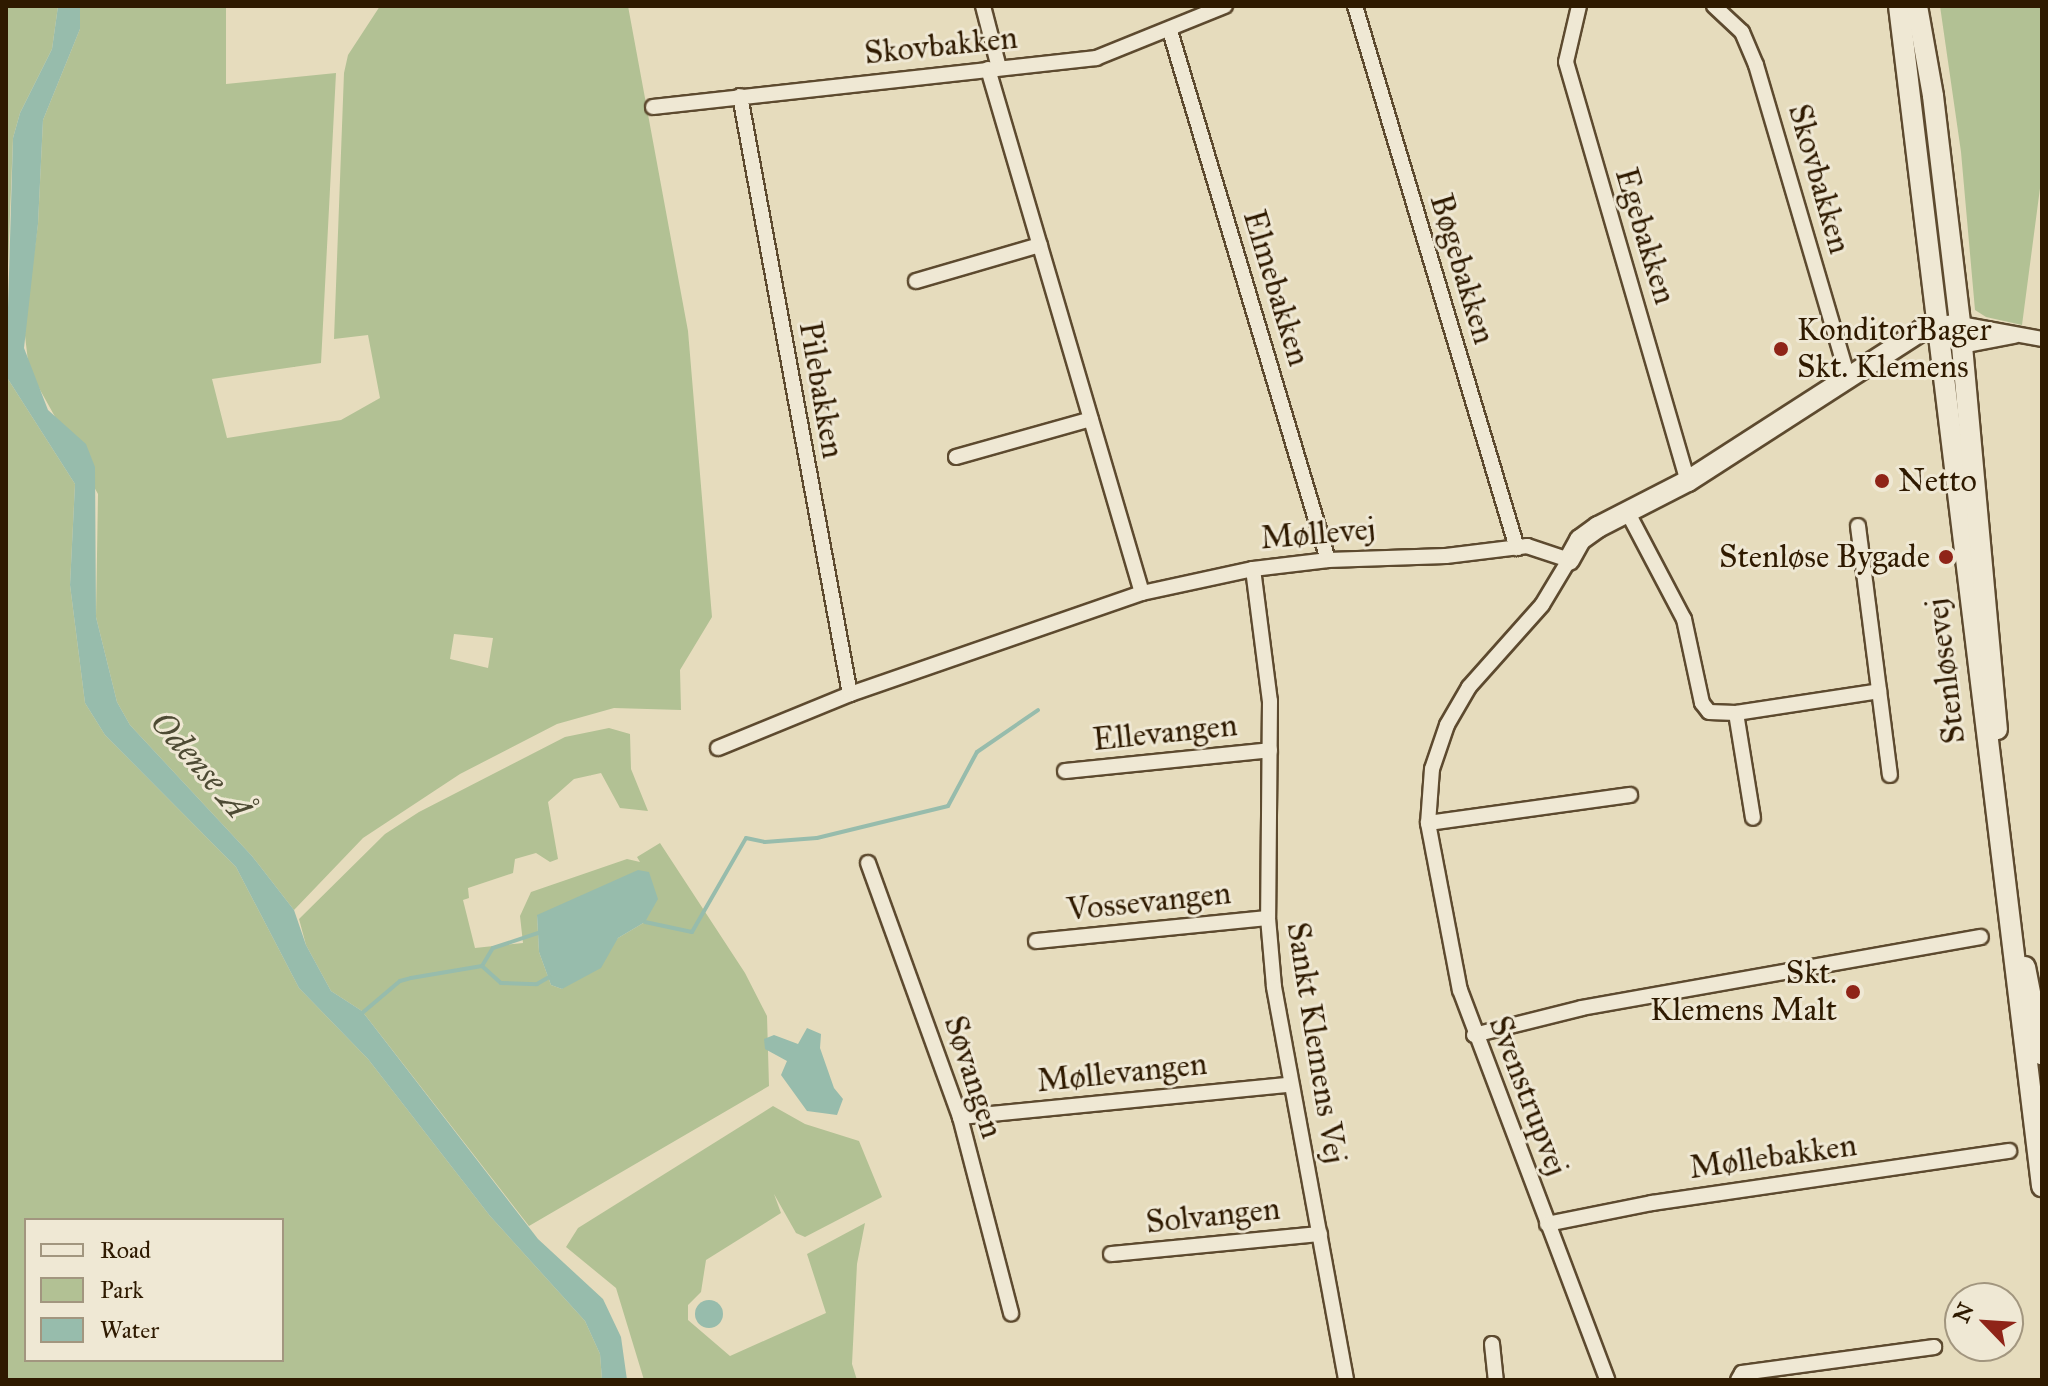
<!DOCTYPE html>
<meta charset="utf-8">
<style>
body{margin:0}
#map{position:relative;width:2048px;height:1386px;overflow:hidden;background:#e6dcbd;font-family:"IM FELL Great Primer",serif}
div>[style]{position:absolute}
.green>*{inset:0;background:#b2c194}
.water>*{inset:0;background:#97bcac}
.round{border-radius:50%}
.stream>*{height:4px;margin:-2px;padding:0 2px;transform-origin:2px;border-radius:2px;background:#97bcac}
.roads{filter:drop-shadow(2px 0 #5d4a2f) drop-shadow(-2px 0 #5d4a2f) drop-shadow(0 2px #5d4a2f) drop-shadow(0 -2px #5d4a2f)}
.street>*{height:14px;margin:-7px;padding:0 7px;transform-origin:7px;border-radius:7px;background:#efe8d4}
.secondary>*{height:20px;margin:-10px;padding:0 10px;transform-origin:10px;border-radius:10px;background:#efe8d4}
.dots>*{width:22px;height:22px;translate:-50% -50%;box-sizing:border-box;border:4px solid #efe8d4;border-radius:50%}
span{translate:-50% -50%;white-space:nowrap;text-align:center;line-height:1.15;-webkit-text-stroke:6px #efe8d4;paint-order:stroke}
.street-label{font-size:32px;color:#2f1a00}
.poi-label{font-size:32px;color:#2f1a00}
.left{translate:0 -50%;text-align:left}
.right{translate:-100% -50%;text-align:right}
.water-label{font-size:34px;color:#4e4b34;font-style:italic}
.frame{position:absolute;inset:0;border:8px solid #2f1a00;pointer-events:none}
.legend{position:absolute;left:24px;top:1218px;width:260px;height:144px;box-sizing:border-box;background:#efe8d4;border:2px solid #a2967f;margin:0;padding:10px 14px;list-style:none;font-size:24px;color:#2f1a00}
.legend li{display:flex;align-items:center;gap:16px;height:40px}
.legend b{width:40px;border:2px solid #a2967f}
.north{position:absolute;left:1944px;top:1282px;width:80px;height:80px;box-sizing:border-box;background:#efe8d4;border:2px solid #a2967f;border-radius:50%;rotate:295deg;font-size:22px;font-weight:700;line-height:32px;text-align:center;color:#2f1a00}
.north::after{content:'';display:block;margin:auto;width:28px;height:36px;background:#8f2418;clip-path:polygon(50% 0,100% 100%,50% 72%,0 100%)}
</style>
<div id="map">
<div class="green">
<i style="clip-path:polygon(6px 6px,58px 6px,52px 49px,20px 113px,13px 138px,6px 317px)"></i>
<i style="clip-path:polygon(evenodd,80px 6px,226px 6px,226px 84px,336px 73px,321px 363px,212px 379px,227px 438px,341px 420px,380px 398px,368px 335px,334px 339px,344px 73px,348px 55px,380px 6px,628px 6px,688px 331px,712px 617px,680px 670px,681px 710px,614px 708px,557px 724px,460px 774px,363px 838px,294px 910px,252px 856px,130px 725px,117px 702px,96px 617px,98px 494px,29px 370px,24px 327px,38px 224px,43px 120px,80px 29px,80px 6px,454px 634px,493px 638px,488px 668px,450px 659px,454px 634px)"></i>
<i style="clip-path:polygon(1940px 6px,2042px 6px,2042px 173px,2022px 325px,1986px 317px,1975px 310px,1961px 152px)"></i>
<i style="clip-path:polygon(evenodd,6px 376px,75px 484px,70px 585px,85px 703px,105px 735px,236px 867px,299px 988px,368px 1059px,490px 1216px,585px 1321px,600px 1354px,602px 1380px,6px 1380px,6px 376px,26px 1220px,282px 1220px,282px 1360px,26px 1360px,26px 1220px)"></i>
<i style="clip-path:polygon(evenodd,609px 728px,630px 734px,631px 769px,648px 811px,620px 808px,601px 773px,574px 779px,548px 802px,558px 859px,550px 862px,536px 853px,515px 859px,513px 873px,468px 888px,469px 898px,463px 900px,475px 948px,523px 943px,520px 916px,531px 892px,627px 859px,640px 862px,637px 857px,660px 843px,745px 973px,767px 1016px,769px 1086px,529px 1226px,362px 1011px,331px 991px,306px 945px,299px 919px,385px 834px,419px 812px,565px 737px,609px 728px,537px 915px,645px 922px,618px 938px,562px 989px,551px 985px,539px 952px,537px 915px)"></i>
<i style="clip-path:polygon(773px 1106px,805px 1124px,859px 1141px,882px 1197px,805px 1237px,796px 1233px,774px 1194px,781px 1213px,706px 1260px,701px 1292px,688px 1305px,688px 1320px,730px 1356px,826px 1313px,807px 1254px,865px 1223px,857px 1264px,852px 1364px,857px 1380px,644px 1380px,616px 1288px,566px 1247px,578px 1228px)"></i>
</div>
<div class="water">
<i style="clip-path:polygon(58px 6px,80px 6px,80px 29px,43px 120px,38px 224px,24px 348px,48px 410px,86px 444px,95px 467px,96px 617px,117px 702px,130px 725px,252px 856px,294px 910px,306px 945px,331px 991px,362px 1011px,538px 1239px,603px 1299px,621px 1337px,627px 1380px,602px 1380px,600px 1354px,585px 1321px,490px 1216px,368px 1059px,299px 988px,236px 867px,105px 735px,85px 703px,70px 585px,75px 484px,6px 376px,13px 138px,20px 113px,52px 49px)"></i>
<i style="clip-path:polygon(638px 870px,649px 872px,658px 899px,645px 922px,618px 938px,601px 968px,562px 989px,551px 985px,539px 952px,537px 915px)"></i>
<i style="clip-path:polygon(807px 1028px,821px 1034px,820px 1048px,834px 1088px,843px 1099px,837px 1115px,807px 1111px,781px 1075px,787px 1061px,765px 1049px,764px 1039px,774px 1035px,798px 1044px)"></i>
<i class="round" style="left:695px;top:1300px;width:28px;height:28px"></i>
</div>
<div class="stream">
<i style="left:645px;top:922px;width:48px;rotate:12deg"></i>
<i style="left:692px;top:932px;width:108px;rotate:-60.1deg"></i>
<i style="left:746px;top:838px;width:19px;rotate:12deg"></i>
<i style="left:765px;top:842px;width:52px;rotate:-4.4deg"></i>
<i style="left:817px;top:838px;width:135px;rotate:-13.7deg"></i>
<i style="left:948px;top:806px;width:61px;rotate:-61.8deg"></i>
<i style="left:977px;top:752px;width:74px;rotate:-34.5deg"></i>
<i style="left:482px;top:966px;width:21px;rotate:-59deg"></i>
<i style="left:493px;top:948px;width:47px;rotate:-18.4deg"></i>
<i style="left:361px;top:1014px;width:51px;rotate:-40.2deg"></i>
<i style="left:400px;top:981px;width:11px;rotate:-15deg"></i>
<i style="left:411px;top:978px;width:72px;rotate:-9.6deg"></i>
<i style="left:482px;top:966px;width:25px;rotate:42deg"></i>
<i style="left:501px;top:983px;width:36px;rotate:2deg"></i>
<i style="left:537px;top:984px;width:14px;rotate:-30deg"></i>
</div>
<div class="roads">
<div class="street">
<i style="left:983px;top:6px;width:64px;rotate:75.5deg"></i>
<i style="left:1355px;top:6px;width:566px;rotate:73.36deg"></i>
<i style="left:1579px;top:6px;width:57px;rotate:103.1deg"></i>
<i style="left:1566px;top:62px;width:436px;rotate:73.8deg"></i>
<i style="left:1714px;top:6px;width:38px;rotate:43deg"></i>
<i style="left:1742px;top:32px;width:36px;rotate:67deg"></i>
<i style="left:1756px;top:65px;width:328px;rotate:73.6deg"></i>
<i style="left:1170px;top:31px;width:552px;rotate:73.37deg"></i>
<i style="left:988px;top:69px;width:546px;rotate:73.62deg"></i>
<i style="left:740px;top:96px;width:608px;rotate:79.58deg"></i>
<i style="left:653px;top:107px;width:446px;rotate:-6.3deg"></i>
<i style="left:1096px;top:58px;width:139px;rotate:-22deg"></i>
<i style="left:916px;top:281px;width:129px;rotate:-16.2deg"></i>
<i style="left:1960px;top:324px;width:83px;rotate:10.4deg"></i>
<i style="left:1962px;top:346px;width:53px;rotate:-10.9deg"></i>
<i style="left:956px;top:457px;width:140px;rotate:-15.7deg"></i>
<i style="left:1628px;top:513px;width:120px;rotate:62.2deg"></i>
<i style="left:1684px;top:619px;width:86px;rotate:77.9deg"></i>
<i style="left:1702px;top:703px;width:11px;rotate:52deg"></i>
<i style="left:1709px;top:712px;width:27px;rotate:2deg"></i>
<i style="left:1736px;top:713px;width:145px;rotate:-8.7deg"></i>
<i style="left:1858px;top:526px;width:251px;rotate:82.7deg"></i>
<i style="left:1253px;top:569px;width:133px;rotate:82.7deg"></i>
<i style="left:1270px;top:701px;width:217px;rotate:90.5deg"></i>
<i style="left:1268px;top:918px;width:69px;rotate:85deg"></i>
<i style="left:1274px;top:987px;width:400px;rotate:79.6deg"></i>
<i style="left:1736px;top:713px;width:106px;rotate:80.8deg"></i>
<i style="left:718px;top:748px;width:143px;rotate:-22.2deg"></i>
<i style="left:850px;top:694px;width:309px;rotate:-19.1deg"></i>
<i style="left:1142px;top:593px;width:114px;rotate:-12.2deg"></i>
<i style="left:1253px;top:569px;width:76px;rotate:-6.8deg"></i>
<i style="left:1328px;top:560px;width:118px;rotate:-1.9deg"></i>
<i style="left:1446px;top:556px;width:82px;rotate:-7deg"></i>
<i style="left:1527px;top:546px;width:44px;rotate:18.4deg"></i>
<i style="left:1569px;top:560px;width:52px;rotate:121deg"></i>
<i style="left:1542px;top:605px;width:110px;rotate:131.7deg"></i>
<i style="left:1469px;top:687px;width:44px;rotate:120.1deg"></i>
<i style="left:1447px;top:725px;width:46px;rotate:108.8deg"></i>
<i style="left:1432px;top:769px;width:54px;rotate:94.2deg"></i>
<i style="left:1428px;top:823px;width:170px;rotate:79.2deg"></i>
<i style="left:1460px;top:990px;width:417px;rotate:69.3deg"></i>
<i style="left:1065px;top:771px;width:206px;rotate:-5.8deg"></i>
<i style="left:1428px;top:823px;width:204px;rotate:-7.9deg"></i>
<i style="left:868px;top:863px;width:270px;rotate:70.1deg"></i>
<i style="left:960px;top:1117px;width:203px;rotate:75.4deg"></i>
<i style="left:1036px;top:941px;width:233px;rotate:-5.7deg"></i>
<i style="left:1474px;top:1035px;width:111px;rotate:-14deg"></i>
<i style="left:1582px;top:1008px;width:405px;rotate:-10.1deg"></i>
<i style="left:960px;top:1117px;width:331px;rotate:-5.6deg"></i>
<i style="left:1547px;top:1224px;width:107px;rotate:-11.3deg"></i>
<i style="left:1652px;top:1203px;width:361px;rotate:-8.3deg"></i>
<i style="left:1111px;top:1254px;width:210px;rotate:-5.5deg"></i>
<i style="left:1492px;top:1344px;width:36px;rotate:84deg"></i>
<i style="left:1738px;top:1380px;width:8px;rotate:-60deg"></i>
<i style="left:1742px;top:1373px;width:194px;rotate:-7.7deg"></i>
</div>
<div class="secondary">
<i style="left:1899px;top:6px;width:1189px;rotate:83.09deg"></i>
<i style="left:1917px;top:6px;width:91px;rotate:79.9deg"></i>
<i style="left:1933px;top:96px;width:230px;rotate:83.2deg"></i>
<i style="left:1960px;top:324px;width:407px;rotate:84.8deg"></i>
<i style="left:1569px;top:560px;width:23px;rotate:-61deg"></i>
<i style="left:1580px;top:540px;width:22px;rotate:-36deg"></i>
<i style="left:1598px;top:527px;width:101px;rotate:-27.1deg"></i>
<i style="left:1688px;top:481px;width:278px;rotate:-32.8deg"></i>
<i style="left:1922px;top:330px;width:30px;rotate:-9deg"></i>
<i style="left:2025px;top:967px;width:89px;rotate:78.9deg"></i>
</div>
</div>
<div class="dots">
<i style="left:1781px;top:349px;background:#8f2418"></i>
<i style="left:1882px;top:481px;background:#8f2418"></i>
<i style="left:1946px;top:557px;background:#8f2418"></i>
<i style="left:1853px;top:992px;background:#8f2418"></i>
</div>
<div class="street-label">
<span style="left:941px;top:46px;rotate:-6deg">Skovbakken</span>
<span style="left:1819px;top:179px;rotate:74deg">Skovbakken</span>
<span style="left:1645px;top:236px;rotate:73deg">Egebakken</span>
<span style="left:1462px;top:269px;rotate:73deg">Bøgebakken</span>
<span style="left:1276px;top:288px;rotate:73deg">Elmebakken</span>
<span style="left:821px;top:390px;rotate:80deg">Pilebakken</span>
<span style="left:1318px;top:534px;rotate:-5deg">Møllevej</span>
<span style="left:1946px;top:671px;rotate:-97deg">Stenløsevej</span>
<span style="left:1165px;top:733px;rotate:-6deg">Ellevangen</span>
<span style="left:1149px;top:902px;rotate:-6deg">Vossevangen</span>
<span style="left:1316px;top:1043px;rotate:81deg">Sankt Klemens Vej</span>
<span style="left:1122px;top:1073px;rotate:-6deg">Møllevangen</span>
<span style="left:973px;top:1077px;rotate:72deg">Søvangen</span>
<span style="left:1528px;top:1096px;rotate:69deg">Svenstrupvej</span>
<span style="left:1773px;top:1157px;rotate:-8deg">Møllebakken</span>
<span style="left:1213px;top:1216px;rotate:-6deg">Solvangen</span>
</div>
<div class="poi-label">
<span class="left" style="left:1797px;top:349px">KonditorBager<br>Skt. Klemens</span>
<span class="left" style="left:1898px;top:481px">Netto</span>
<span class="right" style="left:1930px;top:557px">Stenløse Bygade</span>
<span class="right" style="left:1837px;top:992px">Skt.<br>Klemens Malt</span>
</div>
<div class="water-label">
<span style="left:201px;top:765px;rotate:49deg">Odense Å</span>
</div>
<div class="frame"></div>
<ul class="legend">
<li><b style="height:10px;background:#efe8d4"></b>Road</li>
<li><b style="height:22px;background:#b2c194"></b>Park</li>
<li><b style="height:22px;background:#97bcac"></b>Water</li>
</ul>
<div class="north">N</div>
</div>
